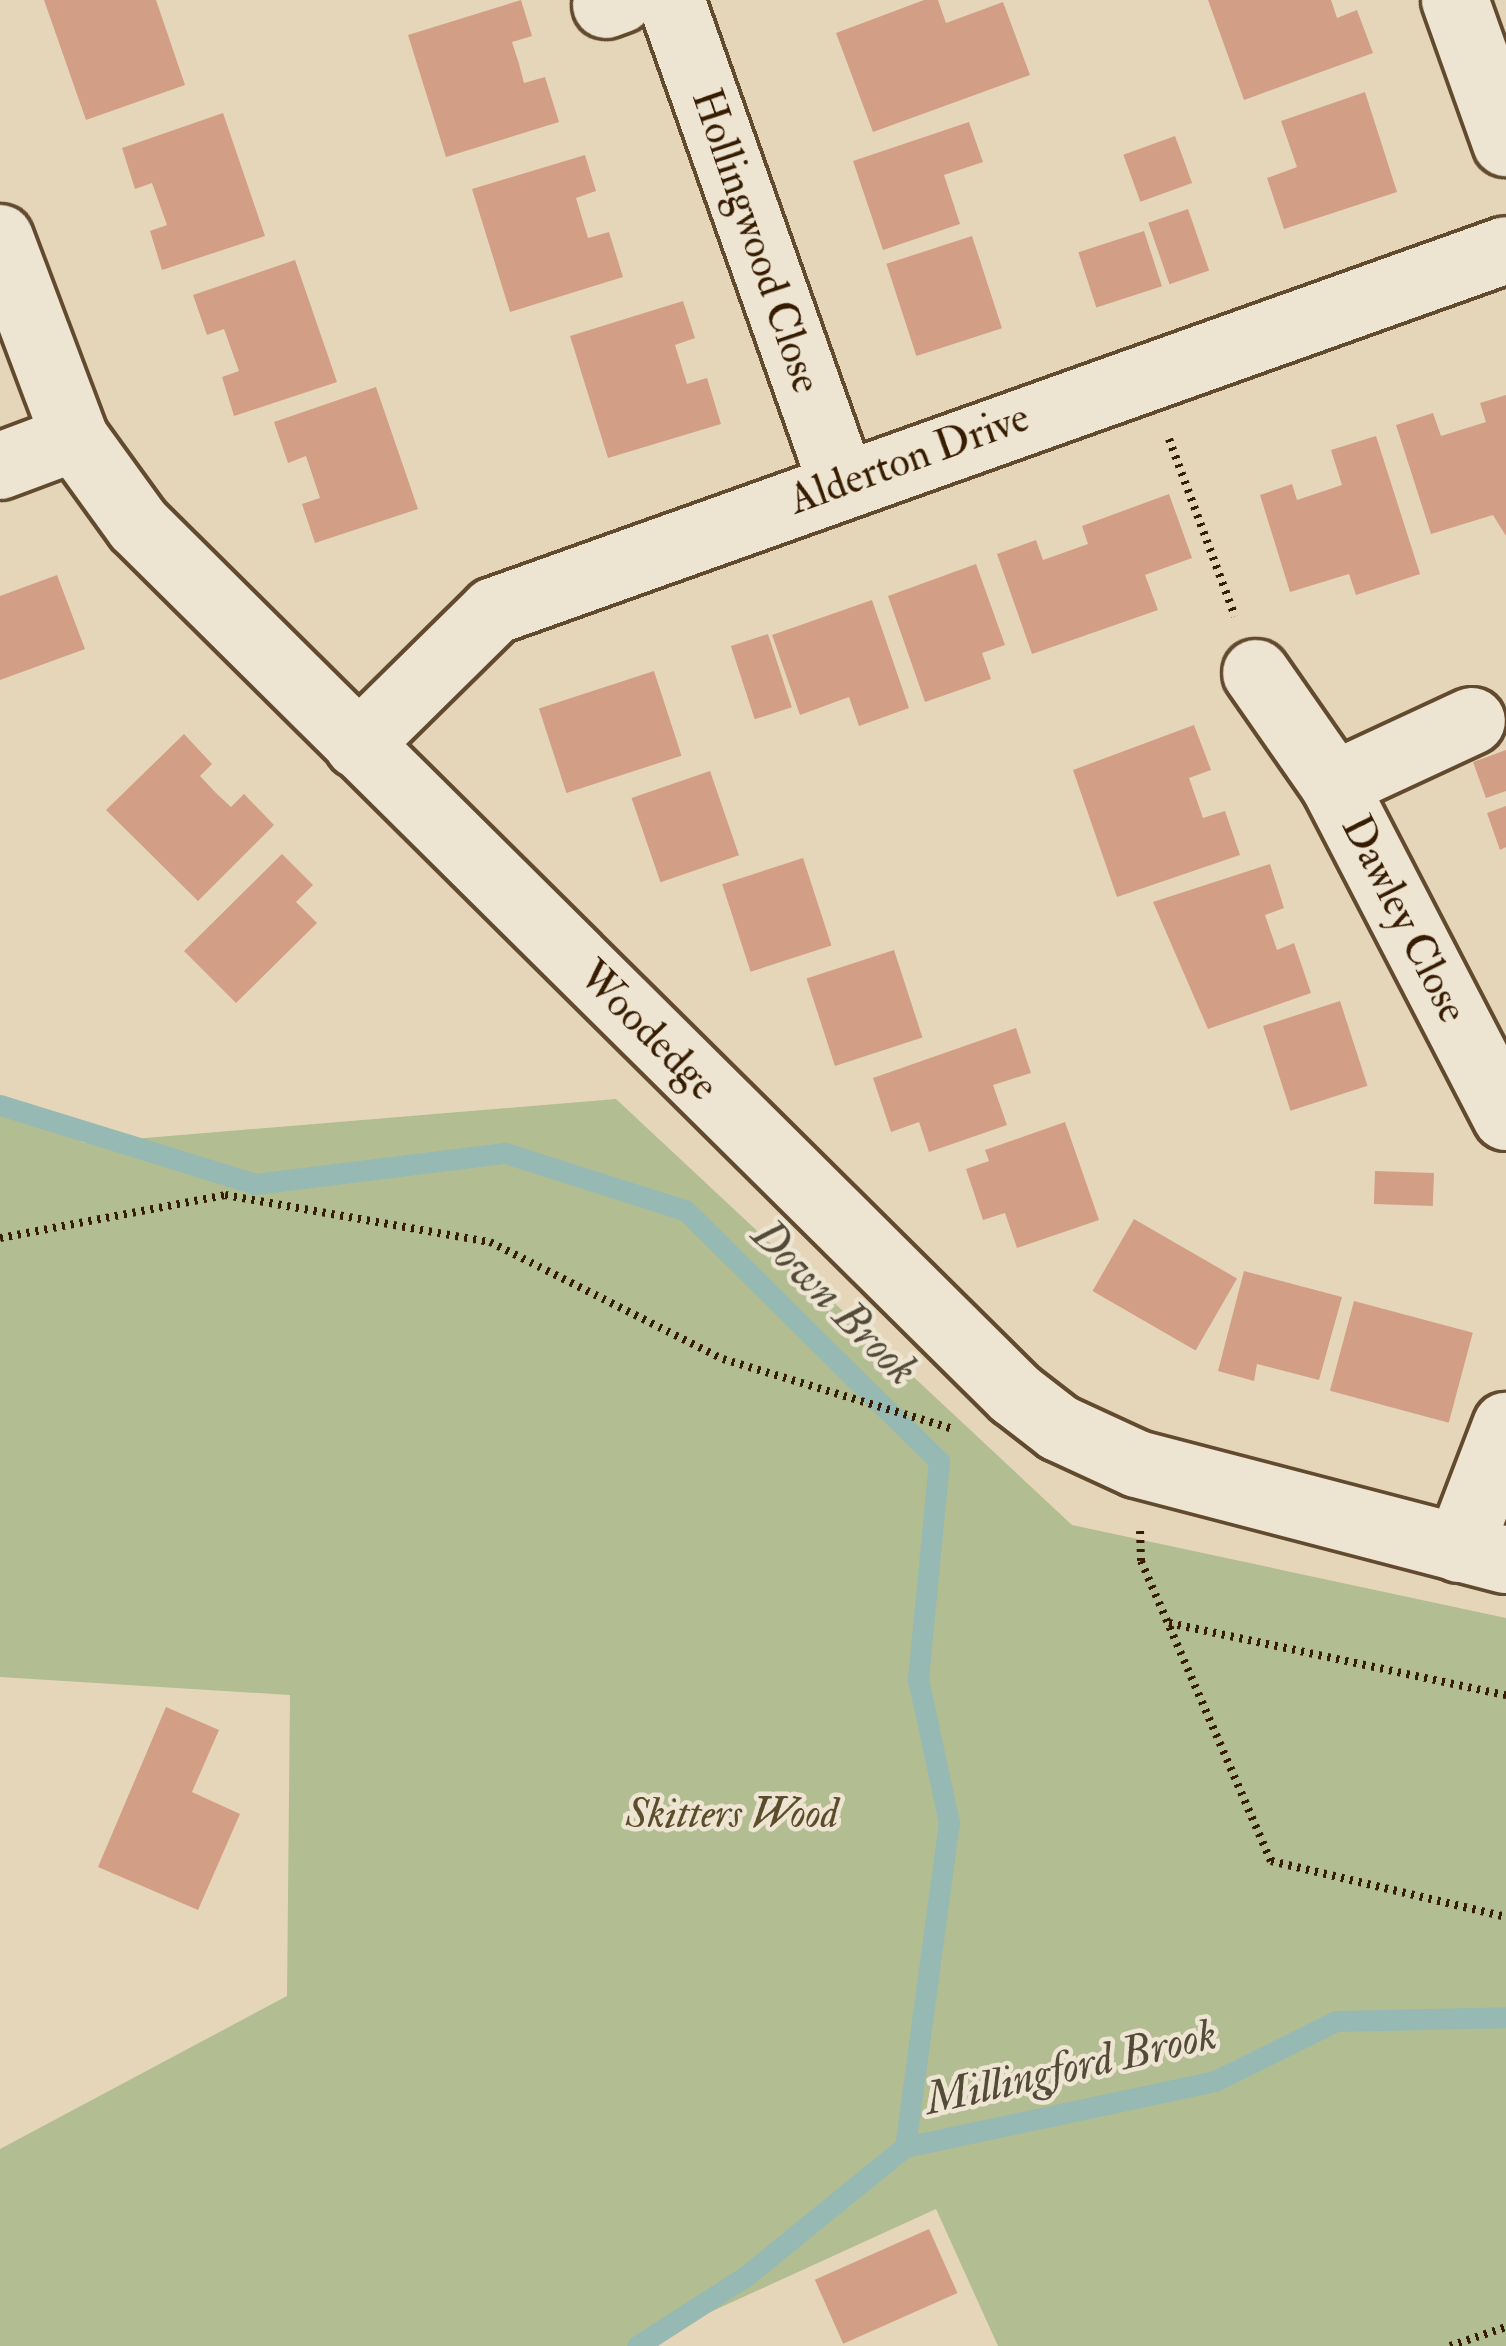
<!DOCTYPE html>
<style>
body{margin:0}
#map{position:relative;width:1506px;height:2346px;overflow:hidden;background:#e5d6b9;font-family:"IM FELL Double Pica",serif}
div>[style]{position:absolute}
.green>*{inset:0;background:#b2be91}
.stream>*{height:21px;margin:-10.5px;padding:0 10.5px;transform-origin:10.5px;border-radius:10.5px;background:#96b9b4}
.building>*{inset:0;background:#d29f86;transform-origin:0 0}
.path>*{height:8px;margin-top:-4px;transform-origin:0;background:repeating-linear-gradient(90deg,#361c01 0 3px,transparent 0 9px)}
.roads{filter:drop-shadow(3px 0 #624a2f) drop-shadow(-3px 0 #624a2f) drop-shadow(0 3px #624a2f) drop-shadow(0 -3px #624a2f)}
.minor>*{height:66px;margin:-33px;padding:0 33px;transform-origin:33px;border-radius:33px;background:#eee4d2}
span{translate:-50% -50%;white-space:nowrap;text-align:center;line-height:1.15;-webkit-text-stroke:9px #eee4d2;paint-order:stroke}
.street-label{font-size:42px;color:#361c01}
.park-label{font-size:42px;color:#5b4d2c;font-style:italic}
.water-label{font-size:45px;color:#534b37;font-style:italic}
</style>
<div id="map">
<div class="green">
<i style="clip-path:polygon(616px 1099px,1072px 1525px,1506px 1618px,1506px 2346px,998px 2346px,936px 2209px,636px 2346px,0 2346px,0 2149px,287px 1996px,290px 1695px,0 1677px,0 1107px,85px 1143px)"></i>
</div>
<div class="stream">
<i style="left:0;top:1105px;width:267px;rotate:17.2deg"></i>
<i style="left:255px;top:1184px;width:252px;rotate:-7.1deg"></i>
<i style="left:505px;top:1153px;width:189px;rotate:17.6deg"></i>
<i style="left:685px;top:1210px;width:357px;rotate:44.7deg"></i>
<i style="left:939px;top:1461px;width:219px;rotate:95.5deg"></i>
<i style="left:918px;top:1679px;width:146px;rotate:77.8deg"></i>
<i style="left:949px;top:1822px;width:328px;rotate:97.7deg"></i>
<i style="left:637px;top:2346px;width:130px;rotate:-32.7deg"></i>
<i style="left:746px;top:2276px;width:205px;rotate:-39.1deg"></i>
<i style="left:905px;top:2147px;width:317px;rotate:-12deg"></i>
<i style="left:1215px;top:2081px;width:135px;rotate:-26.4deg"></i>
<i style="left:1336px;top:2021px;width:170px;rotate:-1.3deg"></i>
</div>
<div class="building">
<i style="clip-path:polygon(44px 0,156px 0,185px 85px,86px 120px)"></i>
<i style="clip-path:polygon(521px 0,532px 36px,512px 42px,519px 64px,524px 83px,545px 77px,559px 122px,446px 157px,408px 35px)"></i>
<i style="clip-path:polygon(924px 0,938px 0,946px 23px,1003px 2px,1030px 75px,873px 132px,836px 33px)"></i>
<i style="clip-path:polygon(1208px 0,1331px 0,1337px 18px,1357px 10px,1373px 53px,1244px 100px)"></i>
<i style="clip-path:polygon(1365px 92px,1397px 192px,1284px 229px,1267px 178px,1297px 167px,1281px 121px)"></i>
<i style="clip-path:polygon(223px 113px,265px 236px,162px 270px,150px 231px,167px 225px,152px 183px,135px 189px,122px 148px)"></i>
<i style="clip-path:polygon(969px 122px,983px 162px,944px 175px,960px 224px,883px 250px,853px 161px)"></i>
<i style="left:1175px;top:136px;width:50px;height:55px;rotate:70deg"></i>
<i style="clip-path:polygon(585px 155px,596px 191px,576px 198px,588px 238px,609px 232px,623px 277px,510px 312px,472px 189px)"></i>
<i style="left:1188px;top:209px;width:65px;height:42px;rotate:71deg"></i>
<i style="left:1144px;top:231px;width:58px;height:69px;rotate:72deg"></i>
<i style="left:972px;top:236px;width:97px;height:90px;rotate:72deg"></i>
<i style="clip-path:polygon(295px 260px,337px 382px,234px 416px,222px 377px,239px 371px,224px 329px,207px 335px,193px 295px)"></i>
<i style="clip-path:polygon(683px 301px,695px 338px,675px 345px,687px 384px,707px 378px,721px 424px,608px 458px,570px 336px)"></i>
<i style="clip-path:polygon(376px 387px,418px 509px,315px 543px,302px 504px,320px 498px,306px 456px,288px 463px,274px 422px)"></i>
<i style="clip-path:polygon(1506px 395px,1506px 536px,1493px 515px,1431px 534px,1396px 425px,1433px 413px,1441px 436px,1486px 422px,1480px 403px)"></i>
<i style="clip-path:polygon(1376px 436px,1420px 574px,1356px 595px,1349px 574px,1290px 592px,1260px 495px,1292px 484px,1297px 500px,1342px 485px,1331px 450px)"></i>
<i style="clip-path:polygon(1169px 494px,1192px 558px,1145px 575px,1158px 610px,1032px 654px,997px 554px,1036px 540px,1043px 560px,1088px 544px,1082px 526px)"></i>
<i style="clip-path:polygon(976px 564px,1005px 645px,982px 653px,991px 679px,925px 702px,888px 596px)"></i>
<i style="clip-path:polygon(57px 575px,85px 649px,0 680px,0 596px)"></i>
<i style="clip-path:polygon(872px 600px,909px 708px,859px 726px,849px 697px,800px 715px,772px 635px)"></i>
<i style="left:768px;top:634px;width:77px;height:39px;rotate:72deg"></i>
<i style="left:654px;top:671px;width:89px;height:121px;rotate:72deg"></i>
<i style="clip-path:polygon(1194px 725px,1211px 770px,1189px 778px,1203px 818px,1225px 811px,1240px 855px,1117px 897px,1073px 770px)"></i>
<i style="clip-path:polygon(184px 734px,212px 764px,200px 776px,216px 793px,231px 807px,244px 794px,274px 825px,198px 901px,106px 810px)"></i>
<i style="clip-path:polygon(1506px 750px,1506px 791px,1486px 798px,1473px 762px)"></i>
<i style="left:710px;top:771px;width:89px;height:83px;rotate:71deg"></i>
<i style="clip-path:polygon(1506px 806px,1506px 847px,1500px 850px,1487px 813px)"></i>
<i style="clip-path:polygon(282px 854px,313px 885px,296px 902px,317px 923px,236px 1003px,184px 951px)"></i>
<i style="left:803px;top:858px;width:92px;height:85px;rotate:72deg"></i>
<i style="clip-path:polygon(1270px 864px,1284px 908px,1265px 915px,1277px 950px,1294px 943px,1311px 993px,1208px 1029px,1153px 902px)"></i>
<i style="left:894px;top:950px;width:92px;height:92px;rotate:72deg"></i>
<i style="left:1340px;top:1001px;width:89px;height:81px;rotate:72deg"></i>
<i style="clip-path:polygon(1016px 1028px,1031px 1073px,993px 1085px,1007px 1125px,929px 1152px,919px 1122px,891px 1132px,873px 1078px)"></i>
<i style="clip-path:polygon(1065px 1122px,1099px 1220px,1017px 1248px,1005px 1213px,983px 1220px,966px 1169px,989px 1161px,985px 1150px)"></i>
<i style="left:1375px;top:1171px;width:59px;height:33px;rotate:2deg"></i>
<i style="left:1134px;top:1219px;width:119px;height:83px;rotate:30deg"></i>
<i style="clip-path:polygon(1244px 1271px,1342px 1297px,1319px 1380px,1257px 1364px,1254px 1381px,1218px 1371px)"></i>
<i style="left:1354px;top:1301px;width:123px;height:93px;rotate:15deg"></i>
<i style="clip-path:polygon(166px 1707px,219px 1730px,192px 1792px,240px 1814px,198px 1910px,98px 1867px)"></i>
<i style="left:929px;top:2229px;width:70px;height:125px;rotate:66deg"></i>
</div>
<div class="path">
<i style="left:1169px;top:439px;width:189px;rotate:69.6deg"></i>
<i style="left:0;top:1238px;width:229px;rotate:-10.8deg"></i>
<i style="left:225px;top:1195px;width:269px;rotate:10.1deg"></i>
<i style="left:490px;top:1242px;width:261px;rotate:26.7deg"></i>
<i style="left:723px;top:1359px;width:241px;rotate:16.9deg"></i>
<i style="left:1140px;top:1531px;width:30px;rotate:88deg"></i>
<i style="left:1141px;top:1561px;width:327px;rotate:66.6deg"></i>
<i style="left:1271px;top:1861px;width:242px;rotate:13.4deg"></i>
<i style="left:1169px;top:1623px;width:345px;rotate:12.1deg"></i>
<i style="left:1450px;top:2346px;width:59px;rotate:-18.7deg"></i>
</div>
<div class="roads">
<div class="minor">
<i style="left:671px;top:0;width:510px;rotate:70.54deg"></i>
<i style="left:1455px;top:0;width:152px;rotate:70.4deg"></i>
<i style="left:606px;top:5px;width:15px;rotate:-20deg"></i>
<i style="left:0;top:238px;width:214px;rotate:69.4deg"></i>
<i style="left:75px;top:438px;width:107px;rotate:54.1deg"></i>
<i style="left:138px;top:525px;width:1235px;rotate:44.74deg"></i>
<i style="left:1015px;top:1394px;width:56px;rotate:37.7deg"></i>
<i style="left:1059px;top:1428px;width:86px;rotate:24.8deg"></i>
<i style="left:1137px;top:1464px;width:381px;rotate:14.6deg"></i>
<i style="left:0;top:466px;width:80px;rotate:-20.5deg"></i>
<i style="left:1256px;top:673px;width:136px;rotate:55.1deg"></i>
<i style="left:1334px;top:785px;width:374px;rotate:62.6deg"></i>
<i style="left:358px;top:745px;width:191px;rotate:-44.6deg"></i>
<i style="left:494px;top:611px;width:1074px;rotate:-19.63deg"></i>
<i style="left:1334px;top:785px;width:152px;rotate:-24.9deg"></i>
<i style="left:1459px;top:1549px;width:132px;rotate:-69.1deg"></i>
</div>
</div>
<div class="street-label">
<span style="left:756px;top:241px;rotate:71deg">Hollingwood Close</span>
<span style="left:909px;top:459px;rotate:-20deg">Alderton Drive</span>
<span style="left:1404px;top:919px;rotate:63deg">Dawley Close</span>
<span style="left:648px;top:1031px;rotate:45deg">Woodedge</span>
</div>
<div class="park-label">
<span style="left:732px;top:1814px">Skitters Wood</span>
</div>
<div class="water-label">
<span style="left:834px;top:1303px;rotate:45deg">Down Brook</span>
<span style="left:1071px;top:2068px;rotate:-13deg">Millingford Brook</span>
</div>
</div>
